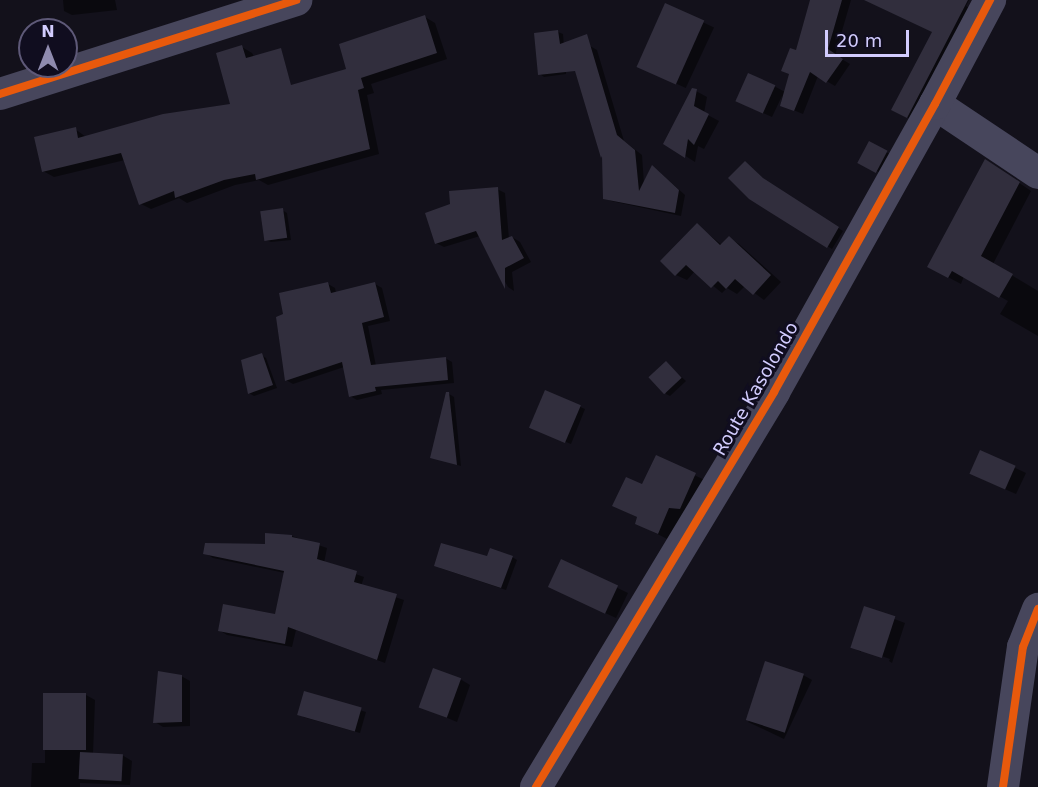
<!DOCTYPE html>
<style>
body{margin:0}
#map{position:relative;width:1038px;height:787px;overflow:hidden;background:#13111b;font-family:"DejaVu Sans",sans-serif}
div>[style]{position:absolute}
.shadow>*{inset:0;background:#0007;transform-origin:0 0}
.building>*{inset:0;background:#312e3d;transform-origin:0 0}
.street>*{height:32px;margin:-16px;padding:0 16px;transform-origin:16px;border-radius:16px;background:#47465c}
.cycleway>*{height:8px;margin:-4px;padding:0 4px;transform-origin:4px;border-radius:4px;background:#e8590c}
span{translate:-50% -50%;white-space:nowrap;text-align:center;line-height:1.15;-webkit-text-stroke:6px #100d1f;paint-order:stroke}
.street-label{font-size:18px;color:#d2ccfe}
.north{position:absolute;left:18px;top:18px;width:60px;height:60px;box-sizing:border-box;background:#100d1f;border:2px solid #5e5978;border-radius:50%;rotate:0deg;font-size:16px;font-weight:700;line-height:24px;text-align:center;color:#d2ccfe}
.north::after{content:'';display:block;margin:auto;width:21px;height:27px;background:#8f8baf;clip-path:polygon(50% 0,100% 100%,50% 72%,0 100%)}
.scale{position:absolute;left:825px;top:30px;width:84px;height:27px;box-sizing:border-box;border:3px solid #d2ccfe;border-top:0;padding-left:8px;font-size:18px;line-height:21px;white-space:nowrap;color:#d2ccfe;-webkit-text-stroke:4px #100d1f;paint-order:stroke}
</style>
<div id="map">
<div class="shadow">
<i style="clip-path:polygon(63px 0,115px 0,117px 10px,72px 15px,64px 11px)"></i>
<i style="clip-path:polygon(812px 0,851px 0,835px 55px,850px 64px,835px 86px,818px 76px,803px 114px,781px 105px,782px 96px,772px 117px,747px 106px,774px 86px,785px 92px)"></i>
<i style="clip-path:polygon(882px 0,969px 0,966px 6px,978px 13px,920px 124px,905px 116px,933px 32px)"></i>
<i style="left:666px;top:5px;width:53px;height:67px;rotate:25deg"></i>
<i style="clip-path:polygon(425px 17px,435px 23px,447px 59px,371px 84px,374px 93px,367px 95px,379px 154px,268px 185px,259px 180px,235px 185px,187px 203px,179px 198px,151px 209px,141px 204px,125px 160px,54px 177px,43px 171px,75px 129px,86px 137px,232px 105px,242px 47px,252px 53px,276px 97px,347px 70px)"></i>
<i style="clip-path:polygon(558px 32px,563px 34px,566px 74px,544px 77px,540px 74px)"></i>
<i style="clip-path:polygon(590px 46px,597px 50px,624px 141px,642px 155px,644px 184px,652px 167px,658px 171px,685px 195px,681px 216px,611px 201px,604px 198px,604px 158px,586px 101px)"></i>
<i style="clip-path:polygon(696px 91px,707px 97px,704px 113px,719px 121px,704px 149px,698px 146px,695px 162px,665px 143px)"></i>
<i style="left:869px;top:143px;width:26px;height:21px;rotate:28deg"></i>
<i style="clip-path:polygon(746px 163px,768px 183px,843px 231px,832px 249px,750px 198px)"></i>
<i style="clip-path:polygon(997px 168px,1031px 191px,993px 264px,1038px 291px,1038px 336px,1000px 314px,1008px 301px,964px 276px,961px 284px,942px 274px)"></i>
<i style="clip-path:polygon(497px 189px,505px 193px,509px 239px,512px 237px,520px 242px,531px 262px,512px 272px,514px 291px,508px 287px,480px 236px,444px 247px,436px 243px)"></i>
<i style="clip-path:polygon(282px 210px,287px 213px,291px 240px,271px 242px,266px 240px)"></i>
<i style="clip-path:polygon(697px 225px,722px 245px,729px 238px,739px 244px,781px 282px,764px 300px,745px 286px,737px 294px,727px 288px,722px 293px,695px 271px,687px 280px,676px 275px)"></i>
<i style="clip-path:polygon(328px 284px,335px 288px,336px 293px,375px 284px,382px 288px,390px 321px,368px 326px,376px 366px,445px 358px,452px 362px,454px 383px,381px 390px,382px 394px,357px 400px,350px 396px,344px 367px,293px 384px,286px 380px,285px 315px)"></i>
<i style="clip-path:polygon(261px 355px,266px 358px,277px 388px,254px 396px,249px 393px)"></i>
<i style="clip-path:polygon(666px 363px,686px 381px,670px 396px,666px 394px)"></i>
<i style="clip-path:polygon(545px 392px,585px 409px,571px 444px,538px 431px)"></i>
<i style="clip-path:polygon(449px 394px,454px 397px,461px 466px,432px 457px)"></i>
<i style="clip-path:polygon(981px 452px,1026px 473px,1016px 494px,982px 479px)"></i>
<i style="clip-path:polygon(656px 457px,711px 483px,673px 542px,636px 523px,639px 518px,614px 506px,643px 486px)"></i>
<i style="clip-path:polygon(292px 536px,327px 548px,324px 563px,364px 577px,361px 586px,404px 600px,385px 663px,296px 630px,292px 647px,227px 635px,219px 630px,276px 616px,285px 573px,213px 558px,205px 553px,267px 546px)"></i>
<i style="clip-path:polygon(512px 557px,517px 560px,506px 590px,440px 568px,488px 558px)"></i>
<i style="clip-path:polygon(561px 561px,628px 593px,616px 618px,560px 592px)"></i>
<i style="clip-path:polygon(865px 608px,905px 623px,892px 663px,889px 661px,890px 659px,861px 649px,861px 652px,852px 647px)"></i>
<i style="clip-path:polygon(803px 675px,812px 680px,784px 739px,748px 722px)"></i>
<i style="clip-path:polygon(181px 676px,190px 681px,190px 726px,163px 727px,155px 722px)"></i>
<i style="clip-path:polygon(460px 679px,470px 685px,457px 722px,421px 707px)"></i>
<i style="clip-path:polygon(305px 693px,366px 712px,360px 733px,303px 717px)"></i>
<i style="clip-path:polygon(45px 695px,86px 695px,95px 700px,93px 754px,122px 755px,132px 761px,130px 785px,80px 783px,80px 787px,31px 787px,32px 763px,45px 763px)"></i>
</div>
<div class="building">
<i style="clip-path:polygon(810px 0,842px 0,828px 49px,843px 59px,826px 83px,810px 72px,794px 111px,780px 106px,789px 74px,781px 71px,790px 48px,796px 50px)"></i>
<i style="clip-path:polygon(864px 0,968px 0,907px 118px,891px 110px,932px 32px)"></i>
<i style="left:665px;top:3px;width:43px;height:70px;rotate:24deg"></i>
<i style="clip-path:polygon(425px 15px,437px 53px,361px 78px,364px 88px,358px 90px,370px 149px,256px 180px,255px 174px,224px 180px,175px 198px,174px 191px,139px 205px,121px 153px,42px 172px,34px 137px,76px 127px,78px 138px,163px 114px,230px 104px,216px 53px,242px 45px,246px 58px,281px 48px,291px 85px,346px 69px,339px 44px)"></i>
<i style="clip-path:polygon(558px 30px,560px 44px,587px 34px,617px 135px,635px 150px,639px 191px,652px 165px,679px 190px,675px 213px,603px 199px,602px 156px,601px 158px,575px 71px,538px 75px,534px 33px)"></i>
<i style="left:748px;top:73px;width:30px;height:31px;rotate:24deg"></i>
<i style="clip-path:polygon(692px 88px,697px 89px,694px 106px,709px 114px,694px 145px,688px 139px,685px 158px,663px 144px)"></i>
<i style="left:869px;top:141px;width:21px;height:25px;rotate:28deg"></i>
<i style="clip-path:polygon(985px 159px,1020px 182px,981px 256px,1013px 274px,999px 298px,952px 271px,948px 278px,927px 267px)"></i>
<i style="clip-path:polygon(745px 161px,763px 178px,839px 227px,827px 248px,749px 199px,728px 178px)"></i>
<i style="clip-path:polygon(498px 187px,502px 240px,512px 236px,524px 258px,505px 268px,505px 289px,476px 231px,435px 244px,425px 213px,450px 204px,449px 191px)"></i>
<i style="left:283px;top:208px;width:30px;height:23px;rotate:82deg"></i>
<i style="clip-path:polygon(697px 223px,720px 245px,729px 236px,771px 275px,753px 295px,735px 279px,726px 289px,718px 281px,711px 288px,686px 265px,675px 276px,660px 261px)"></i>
<i style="clip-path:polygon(328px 282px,331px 293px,375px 282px,384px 317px,362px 323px,371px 365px,446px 357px,448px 380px,375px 387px,376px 391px,349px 397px,342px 362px,285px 381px,276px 317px,283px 314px,279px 293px)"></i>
<i style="clip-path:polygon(262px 353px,273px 385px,248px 394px,241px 360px)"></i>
<i style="left:666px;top:361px;width:23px;height:24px;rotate:47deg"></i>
<i style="left:545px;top:390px;width:39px;height:41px;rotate:23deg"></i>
<i style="clip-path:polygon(446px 392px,449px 392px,457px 465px,430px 458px)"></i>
<i style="left:980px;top:450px;width:39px;height:26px;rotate:24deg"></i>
<i style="clip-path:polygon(656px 455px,696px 473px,680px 509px,669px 508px,658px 534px,635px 524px,637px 517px,612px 506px,626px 477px,642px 484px)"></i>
<i style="clip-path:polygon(265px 533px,292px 535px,292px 537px,320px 543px,317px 559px,357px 571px,354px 582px,397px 594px,377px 660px,288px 627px,285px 644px,218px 631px,223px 604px,275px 614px,284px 571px,203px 554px,205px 543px,265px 544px)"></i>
<i style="clip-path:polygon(441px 543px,487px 556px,490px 548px,513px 556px,501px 588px,434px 566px)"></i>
<i style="left:561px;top:559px;width:63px;height:31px;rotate:25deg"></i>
<i style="left:864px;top:606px;width:33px;height:44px;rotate:18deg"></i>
<i style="left:765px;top:661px;width:41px;height:62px;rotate:18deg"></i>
<i style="left:433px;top:668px;width:30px;height:42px;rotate:20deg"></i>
<i style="clip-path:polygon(158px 671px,182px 675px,182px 722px,153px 723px)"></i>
<i style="left:304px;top:691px;width:60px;height:25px;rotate:16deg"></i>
<i style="left:43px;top:693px;width:43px;height:57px"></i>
<i style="left:80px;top:752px;width:43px;height:27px;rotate:3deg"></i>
</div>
<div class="street">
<i style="left:0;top:94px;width:311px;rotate:-17.6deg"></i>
<i style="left:935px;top:104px;width:124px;rotate:33.8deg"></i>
<i style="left:536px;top:787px;width:461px;rotate:-58.9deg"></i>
<i style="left:774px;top:392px;width:330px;rotate:-60.8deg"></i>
<i style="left:935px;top:104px;width:118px;rotate:-62.1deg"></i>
<i style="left:1003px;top:787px;width:141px;rotate:-81.9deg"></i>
<i style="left:1023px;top:647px;width:41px;rotate:-68.5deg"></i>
</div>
<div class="cycleway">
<i style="left:0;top:94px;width:311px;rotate:-17.6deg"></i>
<i style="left:536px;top:787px;width:461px;rotate:-58.9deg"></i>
<i style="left:774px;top:392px;width:330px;rotate:-60.8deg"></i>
<i style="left:935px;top:104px;width:118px;rotate:-62.1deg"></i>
<i style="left:1003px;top:787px;width:141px;rotate:-81.9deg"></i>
<i style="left:1023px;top:647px;width:41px;rotate:-68.5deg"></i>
</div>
<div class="street-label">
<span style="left:756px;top:389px;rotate:-60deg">Route Kasolondo</span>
</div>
<div class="north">N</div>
<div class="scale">20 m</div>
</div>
